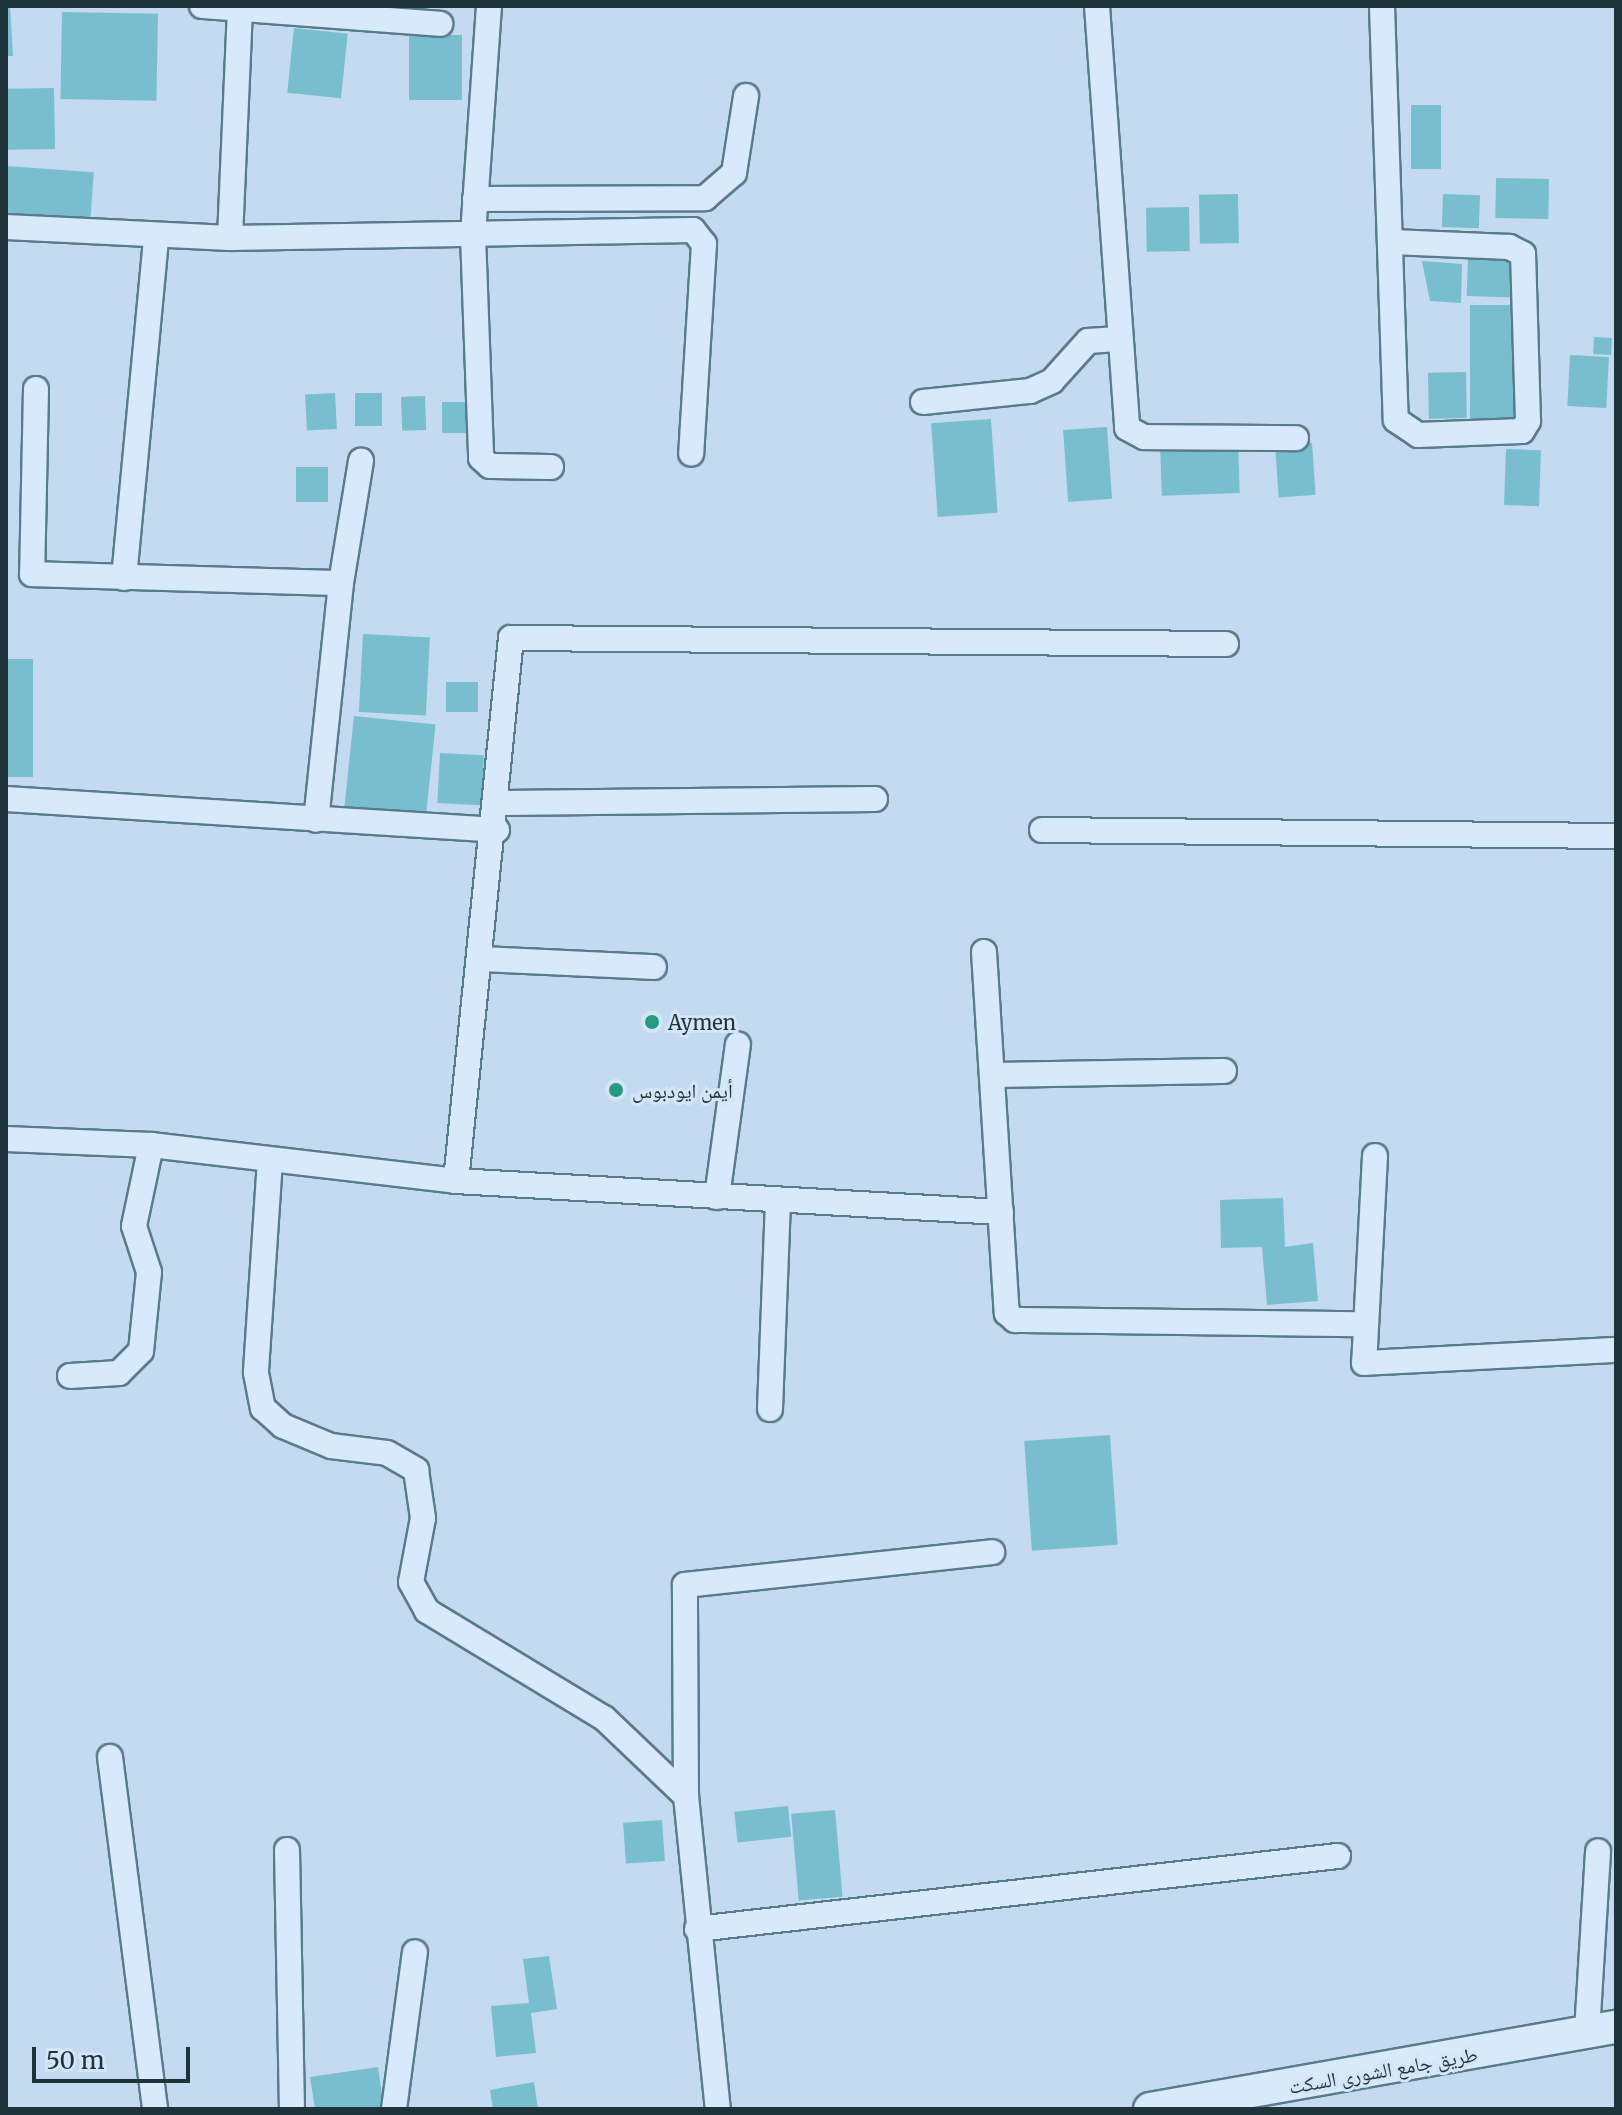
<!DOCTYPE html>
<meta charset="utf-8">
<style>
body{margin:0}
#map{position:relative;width:1622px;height:2115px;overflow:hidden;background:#c3daf0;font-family:Merriweather,"Noto Naskh Arabic",serif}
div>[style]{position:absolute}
.building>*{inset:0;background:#78becf;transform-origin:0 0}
.roads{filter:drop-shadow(2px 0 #597b8a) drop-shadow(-2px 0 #597b8a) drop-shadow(0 2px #597b8a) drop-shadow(0 -2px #597b8a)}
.street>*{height:24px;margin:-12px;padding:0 12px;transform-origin:12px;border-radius:12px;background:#d7e9fa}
.secondary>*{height:32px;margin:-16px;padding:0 16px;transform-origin:16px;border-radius:16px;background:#d7e9fa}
.dots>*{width:22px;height:22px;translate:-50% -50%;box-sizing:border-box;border:4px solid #d3e5f7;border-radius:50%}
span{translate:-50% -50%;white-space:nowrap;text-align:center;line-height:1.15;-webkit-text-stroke:6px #d3e5f7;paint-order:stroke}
.poi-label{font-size:20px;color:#1e333a}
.left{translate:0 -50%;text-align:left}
.street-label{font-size:20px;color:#1e333a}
.frame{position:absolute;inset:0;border:8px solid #1e333a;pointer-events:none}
.scale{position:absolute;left:32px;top:2047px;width:158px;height:36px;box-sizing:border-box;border:4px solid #1e333a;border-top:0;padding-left:10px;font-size:24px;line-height:28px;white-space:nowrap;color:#1e333a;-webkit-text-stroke:6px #d3e5f7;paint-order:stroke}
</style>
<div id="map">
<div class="building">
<i style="clip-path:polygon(6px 6px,10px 6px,13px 56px,6px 56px)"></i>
<i style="left:62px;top:12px;width:96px;height:87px;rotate:1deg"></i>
<i style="left:294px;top:28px;width:54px;height:65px;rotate:6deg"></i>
<i style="left:409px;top:35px;width:53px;height:65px"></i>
<i style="left:54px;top:88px;width:61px;height:48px;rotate:89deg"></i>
<i style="left:1411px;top:105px;width:30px;height:64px"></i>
<i style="left:6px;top:166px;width:88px;height:54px;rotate:4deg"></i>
<i style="left:1496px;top:178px;width:53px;height:40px;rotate:1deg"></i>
<i style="left:1238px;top:194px;width:49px;height:39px;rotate:89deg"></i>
<i style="left:1443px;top:194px;width:37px;height:33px;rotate:2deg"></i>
<i style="left:1189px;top:207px;width:44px;height:43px;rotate:89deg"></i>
<i style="left:1468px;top:258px;width:46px;height:38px;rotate:2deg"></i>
<i style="clip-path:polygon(1422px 261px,1462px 264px,1461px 303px,1430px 301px)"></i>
<i style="left:1516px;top:305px;width:118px;height:46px;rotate:90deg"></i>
<i style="left:1594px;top:337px;width:18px;height:17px;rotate:3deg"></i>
<i style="left:1570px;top:355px;width:39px;height:51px;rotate:3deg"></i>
<i style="left:1466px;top:372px;width:46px;height:38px;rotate:89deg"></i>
<i style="left:335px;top:393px;width:36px;height:30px;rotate:87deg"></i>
<i style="left:355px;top:393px;width:27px;height:33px"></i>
<i style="left:425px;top:396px;width:34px;height:24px;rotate:88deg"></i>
<i style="left:442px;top:402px;width:27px;height:31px"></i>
<i style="left:991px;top:419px;width:94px;height:60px;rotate:86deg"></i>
<i style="left:1107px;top:427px;width:72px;height:44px;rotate:86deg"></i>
<i style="left:1238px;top:442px;width:51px;height:78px;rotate:88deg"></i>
<i style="left:1312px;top:443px;width:52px;height:37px;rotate:86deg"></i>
<i style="left:1506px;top:449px;width:35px;height:56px;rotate:2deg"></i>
<i style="left:296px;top:467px;width:32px;height:35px"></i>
<i style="left:363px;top:634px;width:67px;height:78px;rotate:3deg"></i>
<i style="left:6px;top:659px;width:27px;height:118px"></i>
<i style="left:446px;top:682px;width:32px;height:30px"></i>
<i style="left:354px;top:716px;width:82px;height:94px;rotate:6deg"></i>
<i style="left:440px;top:753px;width:44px;height:50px;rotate:3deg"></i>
<i style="clip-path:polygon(1283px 1198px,1285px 1247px,1313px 1243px,1318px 1301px,1267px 1305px,1262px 1247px,1221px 1248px,1220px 1200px)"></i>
<i style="left:1110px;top:1435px;width:110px;height:86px;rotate:86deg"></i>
<i style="left:788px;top:1806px;width:31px;height:54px;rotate:84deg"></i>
<i style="left:835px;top:1810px;width:87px;height:44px;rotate:85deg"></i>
<i style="left:662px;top:1820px;width:41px;height:39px;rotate:86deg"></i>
<i style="clip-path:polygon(549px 1956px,557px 2009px,531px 2013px,536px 2053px,496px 2057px,491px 2006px,529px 2003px,523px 1959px)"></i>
<i style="clip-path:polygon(378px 2067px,384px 2109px,315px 2109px,310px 2077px)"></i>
<i style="clip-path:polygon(534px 2082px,538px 2109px,493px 2109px,490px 2090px)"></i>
</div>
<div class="roads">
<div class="street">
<i style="left:202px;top:6px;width:239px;rotate:4.3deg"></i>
<i style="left:489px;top:6px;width:230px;rotate:94deg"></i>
<i style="left:473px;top:235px;width:223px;rotate:87.9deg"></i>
<i style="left:481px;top:458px;width:12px;rotate:42deg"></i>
<i style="left:490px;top:466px;width:61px;rotate:0.9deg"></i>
<i style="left:1097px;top:6px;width:423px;rotate:85.9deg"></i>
<i style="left:1127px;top:428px;width:19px;rotate:28deg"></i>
<i style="left:1144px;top:437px;width:152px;rotate:0.4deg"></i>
<i style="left:1382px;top:6px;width:414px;rotate:88.1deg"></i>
<i style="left:1396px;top:420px;width:27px;rotate:34deg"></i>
<i style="left:1418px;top:435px;width:104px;rotate:-2.2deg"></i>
<i style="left:1522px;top:431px;width:12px;rotate:-59deg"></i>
<i style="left:1528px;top:421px;width:167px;rotate:-91.7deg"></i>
<i style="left:1523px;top:254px;width:16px;rotate:-153deg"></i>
<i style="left:1509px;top:247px;width:117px;rotate:-177.6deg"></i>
<i style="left:475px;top:199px;width:230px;rotate:-0.2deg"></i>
<i style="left:705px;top:198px;width:38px;rotate:-41deg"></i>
<i style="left:734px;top:173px;width:78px;rotate:-81.1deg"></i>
<i style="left:6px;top:227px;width:224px;rotate:2.8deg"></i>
<i style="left:230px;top:238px;width:463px;rotate:-1deg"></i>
<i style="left:693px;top:230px;width:18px;rotate:52deg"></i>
<i style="left:704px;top:244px;width:210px;rotate:93.5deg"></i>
<i style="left:230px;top:238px;width:229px;rotate:-87.5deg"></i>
<i style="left:36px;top:389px;width:185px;rotate:91.2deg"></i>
<i style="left:32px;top:574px;width:309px;rotate:1.7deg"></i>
<i style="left:341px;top:583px;width:238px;rotate:96deg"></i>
<i style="left:923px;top:402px;width:108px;rotate:-5.9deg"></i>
<i style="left:1030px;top:391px;width:24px;rotate:-24deg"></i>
<i style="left:1052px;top:381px;width:54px;rotate:-48deg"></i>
<i style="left:1088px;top:341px;width:30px;rotate:-4deg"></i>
<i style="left:124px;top:578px;width:342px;rotate:-84.6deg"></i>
<i style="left:341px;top:583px;width:124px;rotate:-80.7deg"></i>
<i style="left:6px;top:799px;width:492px;rotate:3.6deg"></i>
<i style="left:495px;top:803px;width:380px;rotate:-0.6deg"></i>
<i style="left:1042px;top:830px;width:574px;rotate:0.6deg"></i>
<i style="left:984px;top:952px;width:362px;rotate:86.4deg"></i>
<i style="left:1007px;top:1313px;width:11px;rotate:41deg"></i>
<i style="left:1015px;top:1320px;width:351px;rotate:0.7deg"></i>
<i style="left:483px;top:959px;width:171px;rotate:2.7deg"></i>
<i style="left:993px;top:1075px;width:231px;rotate:-1deg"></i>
<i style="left:6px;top:1139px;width:145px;rotate:2.4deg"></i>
<i style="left:151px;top:1145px;width:307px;rotate:6.7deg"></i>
<i style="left:456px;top:1181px;width:546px;rotate:3.26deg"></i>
<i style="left:1375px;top:1156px;width:207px;rotate:93deg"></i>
<i style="left:1364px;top:1363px;width:252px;rotate:-3deg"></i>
<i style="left:270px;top:1160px;width:213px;rotate:93.8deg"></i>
<i style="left:256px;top:1373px;width:36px;rotate:79deg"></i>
<i style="left:263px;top:1408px;width:27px;rotate:42deg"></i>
<i style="left:283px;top:1426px;width:52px;rotate:22.6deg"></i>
<i style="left:331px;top:1446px;width:56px;rotate:7.1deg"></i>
<i style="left:387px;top:1453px;width:34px;rotate:30deg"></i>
<i style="left:416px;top:1470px;width:49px;rotate:81.7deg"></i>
<i style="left:423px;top:1518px;width:65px;rotate:100.6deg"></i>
<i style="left:411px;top:1582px;width:33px;rotate:61deg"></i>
<i style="left:427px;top:1611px;width:207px;rotate:31.2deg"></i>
<i style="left:604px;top:1718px;width:113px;rotate:43.6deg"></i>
<i style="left:686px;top:1796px;width:315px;rotate:84.2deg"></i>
<i style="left:456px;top:1181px;width:546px;rotate:-84.22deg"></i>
<i style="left:511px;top:638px;width:715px;rotate:0.48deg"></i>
<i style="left:717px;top:1197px;width:154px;rotate:-82.2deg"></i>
<i style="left:70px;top:1376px;width:49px;rotate:-3.5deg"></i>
<i style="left:119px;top:1373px;width:31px;rotate:-45deg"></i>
<i style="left:141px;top:1351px;width:79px;rotate:-84.2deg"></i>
<i style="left:149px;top:1272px;width:48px;rotate:-108.1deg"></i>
<i style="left:134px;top:1226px;width:83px;rotate:-78.1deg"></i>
<i style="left:770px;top:1409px;width:209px;rotate:-87.8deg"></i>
<i style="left:110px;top:1757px;width:355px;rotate:82.7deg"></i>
<i style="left:686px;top:1796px;width:211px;rotate:-90.3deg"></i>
<i style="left:685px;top:1585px;width:309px;rotate:-6.1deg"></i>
<i style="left:287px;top:1850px;width:259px;rotate:88.9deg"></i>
<i style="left:697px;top:1929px;width:645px;rotate:-6.5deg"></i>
<i style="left:1587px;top:2032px;width:181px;rotate:-86.5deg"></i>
<i style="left:394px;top:2109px;width:158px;rotate:-82.4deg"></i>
</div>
<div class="secondary">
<i style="left:1150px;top:2109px;width:473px;rotate:-10deg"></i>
</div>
</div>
<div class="dots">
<i style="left:652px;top:1022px;background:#279b80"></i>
<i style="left:616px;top:1090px;background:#279b80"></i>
</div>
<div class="poi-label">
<span class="left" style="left:668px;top:1022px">Aymen</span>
<span class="left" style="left:632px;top:1090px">أيمن ايودبوس</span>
</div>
<div class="street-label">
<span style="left:1383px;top:2070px;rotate:-10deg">طريق جامع الشورى السكت</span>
</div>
<div class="frame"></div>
<div class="scale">50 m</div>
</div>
